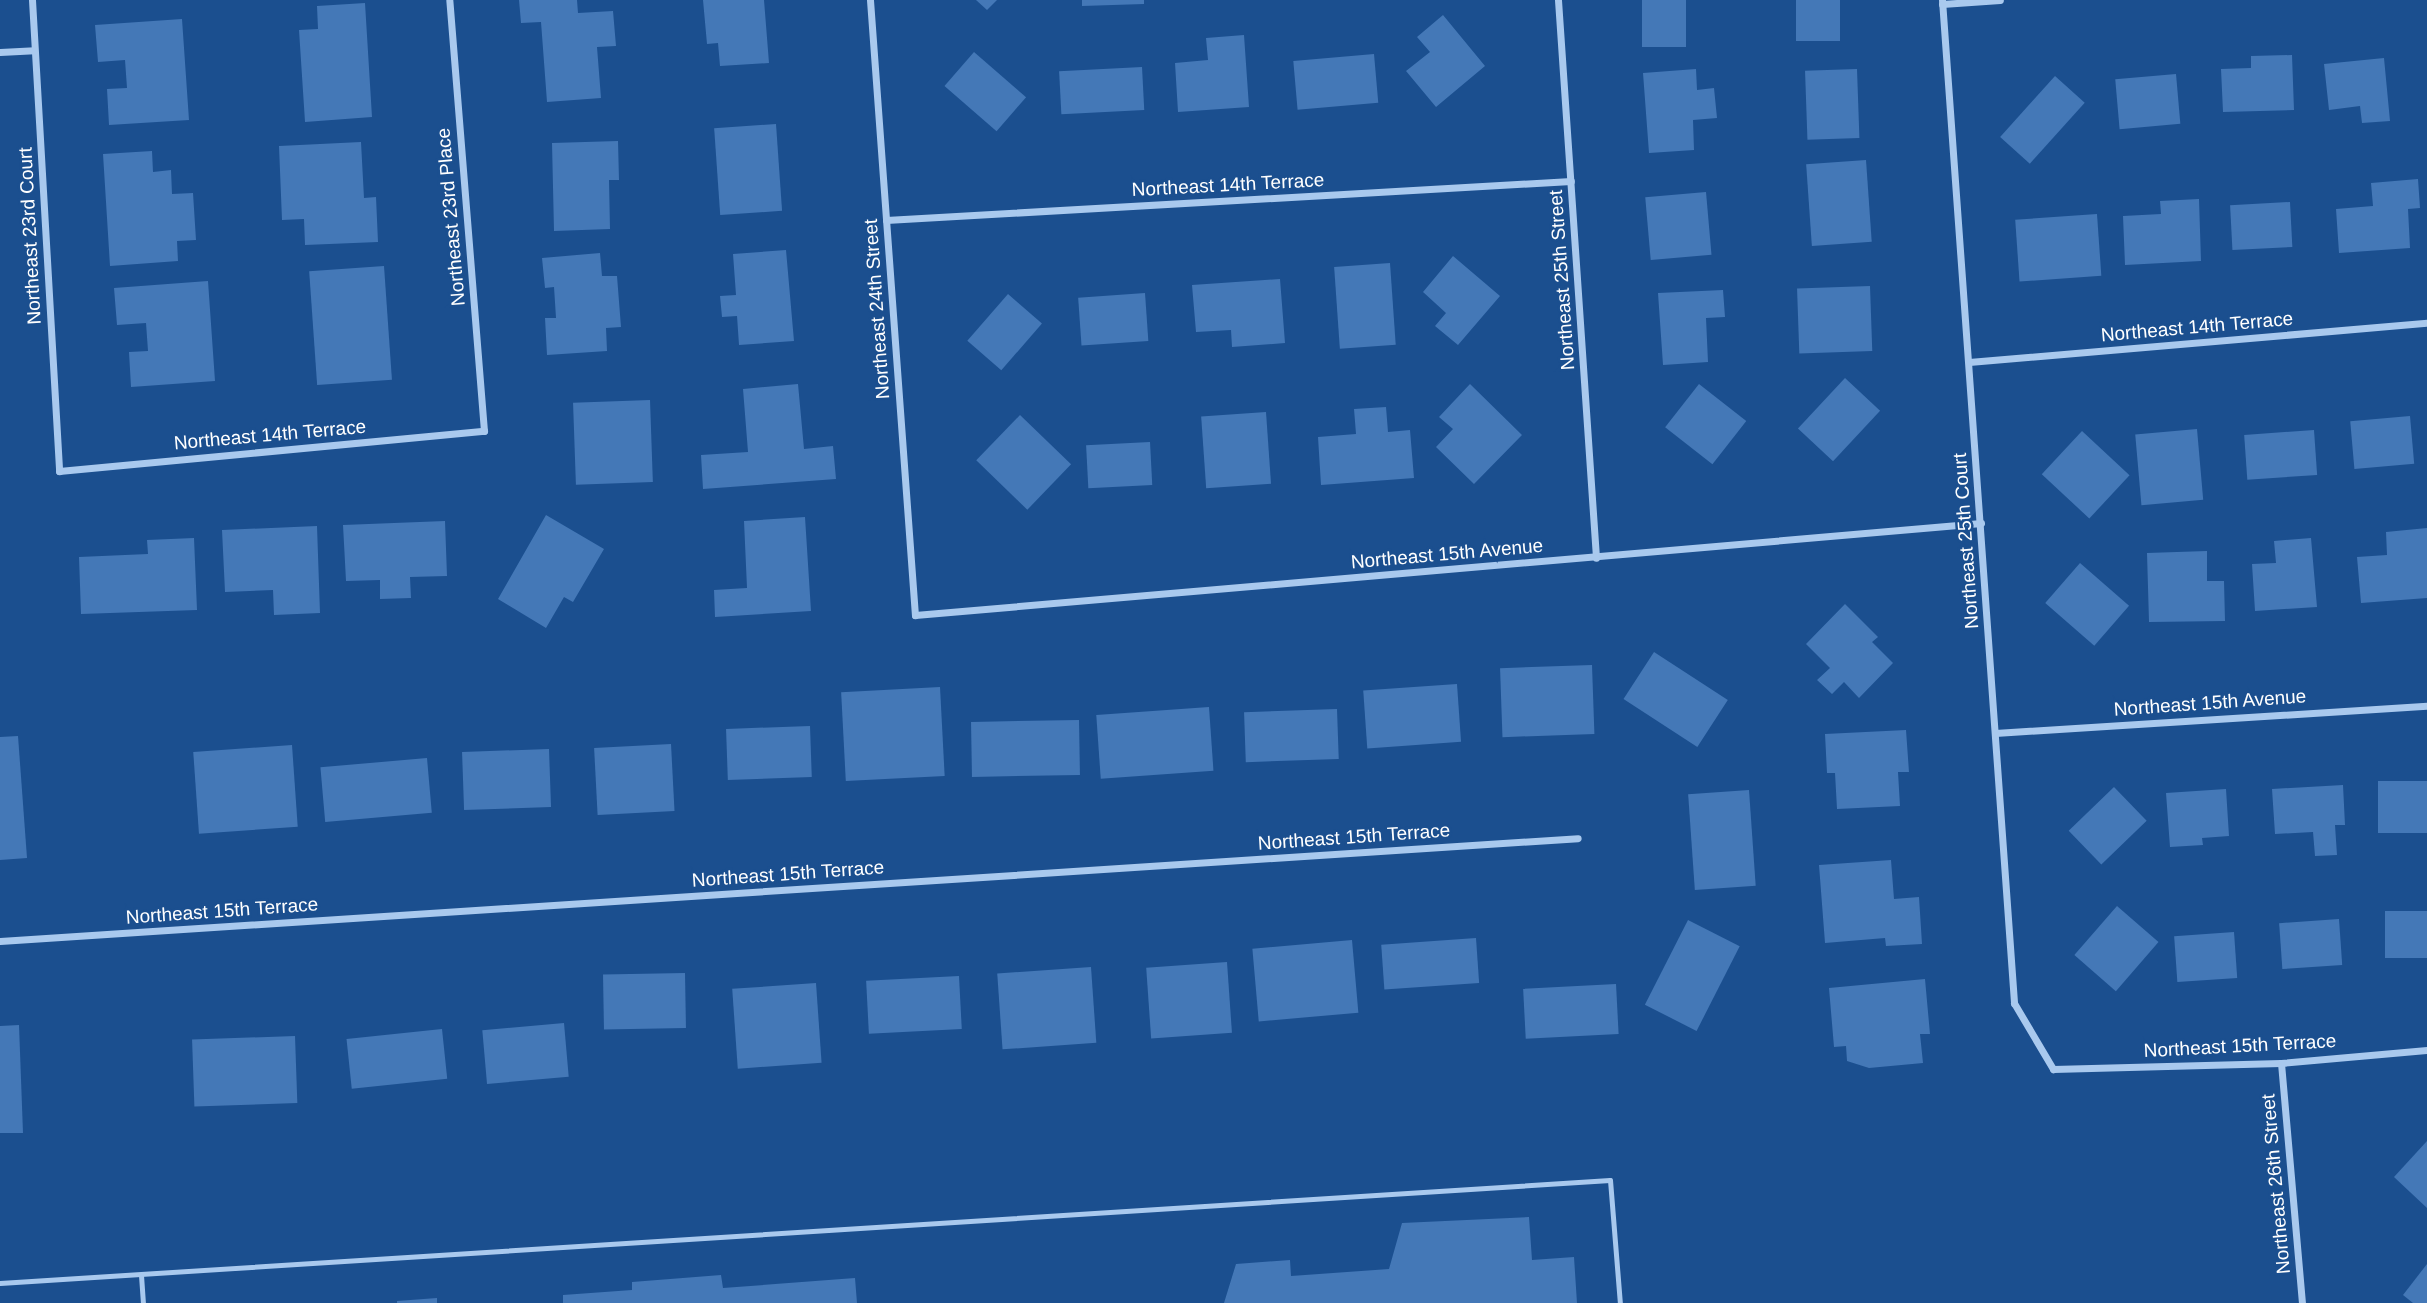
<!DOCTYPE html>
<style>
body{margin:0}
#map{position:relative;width:2427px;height:1303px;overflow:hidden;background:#1b4f8f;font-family:Arial,sans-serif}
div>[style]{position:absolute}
.building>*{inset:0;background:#4478b7;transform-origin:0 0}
.lane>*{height:5px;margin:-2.5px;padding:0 2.5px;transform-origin:2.5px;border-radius:2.5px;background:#a9c9ee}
.street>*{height:7px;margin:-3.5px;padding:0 3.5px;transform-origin:3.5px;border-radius:3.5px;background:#a9c9ee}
span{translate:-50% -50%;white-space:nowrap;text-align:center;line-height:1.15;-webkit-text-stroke:5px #1b4f8f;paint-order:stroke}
.street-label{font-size:19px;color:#fff}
</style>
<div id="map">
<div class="building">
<i style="clip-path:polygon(519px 0,577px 0,578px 13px,613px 11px,616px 46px,597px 47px,601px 98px,547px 102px,541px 22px,521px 23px)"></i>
<i style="clip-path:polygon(703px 0,764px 0,769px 63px,720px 66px,718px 43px,707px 44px)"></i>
<i style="clip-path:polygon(976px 0,997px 0,987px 10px)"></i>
<i style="clip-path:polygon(1082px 0,1144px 0,1144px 4px,1082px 6px)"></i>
<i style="left:1642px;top:0;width:44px;height:47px"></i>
<i style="left:1796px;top:0;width:44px;height:41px"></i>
<i style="clip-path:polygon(365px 3px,372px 117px,305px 122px,299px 30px,318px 29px,317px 6px)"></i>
<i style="clip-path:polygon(1443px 15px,1485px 66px,1436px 107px,1406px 71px,1430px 52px,1417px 37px)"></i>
<i style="clip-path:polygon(182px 19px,189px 120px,109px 125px,107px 89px,127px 88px,125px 60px,98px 62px,95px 25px)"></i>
<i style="clip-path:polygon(1244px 35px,1249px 107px,1178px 112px,1175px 63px,1208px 60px,1206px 38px)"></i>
<i style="left:974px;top:52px;width:69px;height:45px;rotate:41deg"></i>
<i style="left:1374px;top:54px;width:49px;height:81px;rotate:85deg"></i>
<i style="clip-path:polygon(2292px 55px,2294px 110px,2223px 112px,2221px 69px,2251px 68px,2251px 56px)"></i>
<i style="clip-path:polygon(2384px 58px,2390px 121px,2362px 123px,2360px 106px,2329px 110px,2324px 64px)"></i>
<i style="left:1142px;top:67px;width:43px;height:83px;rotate:87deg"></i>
<i style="clip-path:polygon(1696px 69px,1697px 90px,1714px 88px,1717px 118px,1693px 120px,1694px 150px,1649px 153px,1643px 73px)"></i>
<i style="left:1857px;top:69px;width:69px;height:52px;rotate:88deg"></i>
<i style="left:2176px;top:74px;width:50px;height:61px;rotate:85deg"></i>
<i style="left:2055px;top:76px;width:40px;height:82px;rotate:42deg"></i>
<i style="left:776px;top:124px;width:87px;height:62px;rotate:86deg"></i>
<i style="clip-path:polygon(618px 141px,619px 180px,609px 180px,610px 229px,554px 231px,552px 143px)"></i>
<i style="clip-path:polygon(361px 142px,364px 198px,376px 197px,378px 242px,305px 245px,304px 219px,282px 220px,279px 146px)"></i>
<i style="clip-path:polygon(152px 151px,153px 172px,171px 170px,172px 194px,193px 193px,196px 240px,177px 241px,178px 261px,110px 266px,103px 154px)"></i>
<i style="left:1866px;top:160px;width:82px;height:60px;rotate:86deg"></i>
<i style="clip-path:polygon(2418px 179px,2420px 208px,2408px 209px,2410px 248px,2339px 253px,2336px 209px,2373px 206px,2371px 183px)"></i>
<i style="left:1706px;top:192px;width:63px;height:61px;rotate:85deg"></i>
<i style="clip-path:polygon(2199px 199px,2201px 261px,2125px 265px,2123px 216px,2161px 214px,2160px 201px)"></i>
<i style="left:2290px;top:202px;width:45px;height:60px;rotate:87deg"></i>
<i style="left:2097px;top:214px;width:62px;height:82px;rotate:86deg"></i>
<i style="clip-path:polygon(786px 250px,794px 341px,739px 345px,737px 316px,722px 317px,720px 296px,736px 295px,733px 254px)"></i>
<i style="clip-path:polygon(600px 253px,602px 276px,617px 276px,621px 327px,606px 328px,607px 351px,547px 355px,545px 318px,556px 318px,554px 287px,545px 288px,542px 258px)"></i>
<i style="clip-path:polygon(1453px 256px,1500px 296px,1458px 345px,1435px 326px,1446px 313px,1423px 292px)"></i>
<i style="left:1390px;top:263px;width:82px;height:56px;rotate:86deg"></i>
<i style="left:384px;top:266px;width:114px;height:75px;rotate:86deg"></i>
<i style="clip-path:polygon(1280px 279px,1285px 343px,1232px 347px,1231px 330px,1196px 332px,1192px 285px)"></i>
<i style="clip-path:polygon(208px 281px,215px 381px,131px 387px,129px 352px,148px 351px,146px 323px,117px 325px,114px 288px)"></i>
<i style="left:1870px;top:286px;width:65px;height:73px;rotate:88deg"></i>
<i style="clip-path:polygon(1723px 290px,1725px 317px,1706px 318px,1708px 362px,1663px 365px,1658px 293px)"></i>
<i style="left:1145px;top:293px;width:48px;height:67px;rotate:86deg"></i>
<i style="left:1008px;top:294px;width:45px;height:62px;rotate:41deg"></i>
<i style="left:1845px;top:378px;width:48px;height:69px;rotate:43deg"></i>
<i style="clip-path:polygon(798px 384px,804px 449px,833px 446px,836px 479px,703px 489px,701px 455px,748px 452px,743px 389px)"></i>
<i style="clip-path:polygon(1470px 384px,1522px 435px,1474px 484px,1436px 447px,1453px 429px,1439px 417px)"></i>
<i style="left:1699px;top:384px;width:60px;height:55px;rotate:38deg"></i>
<i style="left:650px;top:400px;width:82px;height:77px;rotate:88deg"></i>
<i style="clip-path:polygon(1386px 407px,1388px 432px,1410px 430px,1414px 478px,1321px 485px,1318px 437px,1356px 434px,1354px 409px)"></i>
<i style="left:1266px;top:412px;width:72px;height:65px;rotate:86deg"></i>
<i style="left:1020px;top:415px;width:71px;height:63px;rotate:44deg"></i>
<i style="left:2410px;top:416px;width:48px;height:60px;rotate:85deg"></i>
<i style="left:2197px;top:429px;width:71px;height:62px;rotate:85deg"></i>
<i style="left:2314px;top:430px;width:45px;height:70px;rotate:86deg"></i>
<i style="left:2082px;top:431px;width:65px;height:59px;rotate:43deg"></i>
<i style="left:1150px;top:442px;width:43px;height:64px;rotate:87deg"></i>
<i style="clip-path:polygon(546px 515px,604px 549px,573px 602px,564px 597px,546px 628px,498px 599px)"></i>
<i style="clip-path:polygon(805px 517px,811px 611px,715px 617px,714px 590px,747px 588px,744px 521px)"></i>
<i style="clip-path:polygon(445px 521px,447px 576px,410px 577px,411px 598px,380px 599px,380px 580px,346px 581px,343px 525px)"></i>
<i style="clip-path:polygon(317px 526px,320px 613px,274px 615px,273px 590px,225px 592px,222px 530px)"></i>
<i style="clip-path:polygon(2427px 528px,2427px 598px,2361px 603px,2357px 557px,2387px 555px,2386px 532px)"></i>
<i style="clip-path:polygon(194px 538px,197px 610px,81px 614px,79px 557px,148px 554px,147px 540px)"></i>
<i style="clip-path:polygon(2311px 538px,2317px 607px,2255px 611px,2252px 564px,2276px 563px,2274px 541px)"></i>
<i style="clip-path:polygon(2207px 551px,2207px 581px,2224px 581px,2225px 621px,2149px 622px,2147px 553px)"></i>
<i style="left:2080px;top:563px;width:65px;height:53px;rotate:41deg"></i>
<i style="clip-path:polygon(1845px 604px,1878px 637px,1872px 642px,1893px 663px,1859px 698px,1844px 682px,1832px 694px,1817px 680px,1830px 668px,1806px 644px)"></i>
<i style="left:1654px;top:652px;width:88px;height:56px;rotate:33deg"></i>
<i style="left:1592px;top:665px;width:69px;height:92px;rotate:88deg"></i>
<i style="left:1457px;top:684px;width:58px;height:94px;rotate:86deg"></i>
<i style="left:940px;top:687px;width:89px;height:99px;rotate:87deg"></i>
<i style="left:1209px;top:707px;width:64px;height:113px;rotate:86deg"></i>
<i style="left:1337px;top:709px;width:50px;height:93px;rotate:88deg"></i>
<i style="left:1079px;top:720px;width:55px;height:108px;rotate:89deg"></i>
<i style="left:810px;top:726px;width:51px;height:84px;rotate:88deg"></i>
<i style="clip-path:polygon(1906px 730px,1909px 772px,1898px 772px,1900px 806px,1837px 809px,1835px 773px,1827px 773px,1825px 734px)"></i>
<i style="clip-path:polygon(18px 736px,27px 858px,0 860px,0 737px)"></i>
<i style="left:671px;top:744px;width:67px;height:77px;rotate:87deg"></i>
<i style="left:292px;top:745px;width:82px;height:99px;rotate:86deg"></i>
<i style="left:549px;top:749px;width:58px;height:87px;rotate:88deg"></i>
<i style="left:427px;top:758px;width:55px;height:107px;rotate:85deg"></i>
<i style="left:2427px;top:781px;width:52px;height:49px;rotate:90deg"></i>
<i style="clip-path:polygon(2343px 785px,2345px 825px,2335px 825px,2337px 855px,2315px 856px,2313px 832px,2275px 834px,2272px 789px)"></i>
<i style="left:2114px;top:787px;width:47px;height:63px;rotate:46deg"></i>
<i style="clip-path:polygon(2226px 789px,2229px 836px,2202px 838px,2203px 845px,2170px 847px,2166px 793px)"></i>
<i style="left:1749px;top:790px;width:96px;height:61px;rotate:86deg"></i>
<i style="clip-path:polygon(1891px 860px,1894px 899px,1919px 897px,1922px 944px,1886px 946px,1885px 938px,1825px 943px,1819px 865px)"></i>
<i style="left:2117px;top:906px;width:55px;height:65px;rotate:41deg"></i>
<i style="left:2427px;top:911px;width:47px;height:42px;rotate:90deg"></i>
<i style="left:2339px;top:919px;width:46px;height:60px;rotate:86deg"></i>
<i style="left:1688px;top:920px;width:58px;height:95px;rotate:27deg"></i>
<i style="left:2234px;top:932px;width:46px;height:60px;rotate:86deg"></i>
<i style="left:1476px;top:938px;width:45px;height:95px;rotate:86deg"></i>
<i style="left:1352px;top:940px;width:73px;height:100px;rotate:85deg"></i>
<i style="left:1227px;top:962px;width:71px;height:81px;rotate:86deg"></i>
<i style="left:1091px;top:967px;width:76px;height:94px;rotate:86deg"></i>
<i style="left:685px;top:973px;width:55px;height:82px;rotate:89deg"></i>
<i style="left:959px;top:976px;width:53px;height:93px;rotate:87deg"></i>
<i style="clip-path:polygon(1925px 979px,1930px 1034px,1920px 1034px,1923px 1063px,1869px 1068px,1847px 1061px,1846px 1046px,1834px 1047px,1829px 988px)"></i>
<i style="left:816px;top:983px;width:80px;height:84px;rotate:86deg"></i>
<i style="left:1616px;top:984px;width:50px;height:93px;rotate:87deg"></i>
<i style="left:564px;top:1023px;width:54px;height:82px;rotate:85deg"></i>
<i style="clip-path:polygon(19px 1025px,23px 1133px,0 1133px,0 1026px)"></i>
<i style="left:442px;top:1029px;width:50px;height:96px;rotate:84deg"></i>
<i style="left:295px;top:1036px;width:67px;height:103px;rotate:88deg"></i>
<i style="clip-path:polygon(2427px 1141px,2427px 1208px,2394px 1177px)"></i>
<i style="clip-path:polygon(1529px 1217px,1532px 1260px,1574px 1257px,1577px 1303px,1224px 1303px,1236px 1264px,1290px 1260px,1291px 1276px,1389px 1269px,1402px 1223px)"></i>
<i style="clip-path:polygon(2427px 1264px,2427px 1303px,2413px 1303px,2403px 1295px)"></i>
<i style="clip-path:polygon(721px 1275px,723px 1288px,855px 1278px,857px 1303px,563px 1303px,563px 1295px,632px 1290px,632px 1282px)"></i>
<i style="clip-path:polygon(437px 1298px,437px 1303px,397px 1303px,397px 1301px)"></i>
</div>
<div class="lane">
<i style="left:141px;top:1275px;width:28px;rotate:86deg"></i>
<i style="left:0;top:1283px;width:1613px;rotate:-3.66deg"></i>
<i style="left:1610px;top:1180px;width:123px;rotate:85.4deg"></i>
</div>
<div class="street">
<i style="left:32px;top:0;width:472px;rotate:86.7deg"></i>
<i style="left:59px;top:471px;width:427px;rotate:-5.4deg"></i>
<i style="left:484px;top:431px;width:432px;rotate:-94.6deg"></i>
<i style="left:870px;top:0;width:617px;rotate:85.82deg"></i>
<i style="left:915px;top:615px;width:1070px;rotate:-4.93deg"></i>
<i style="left:1558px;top:0;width:559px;rotate:86.1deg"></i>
<i style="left:1942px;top:0;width:1006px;rotate:85.89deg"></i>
<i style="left:2014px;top:1003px;width:77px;rotate:59.4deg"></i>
<i style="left:2053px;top:1069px;width:228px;rotate:-1.5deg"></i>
<i style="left:2281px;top:1063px;width:147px;rotate:-5.1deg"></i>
<i style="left:1942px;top:4px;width:58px;rotate:-3.9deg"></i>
<i style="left:0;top:52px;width:34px;rotate:-3deg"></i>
<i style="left:886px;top:220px;width:686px;rotate:-3.26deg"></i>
<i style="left:1969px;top:362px;width:460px;rotate:-4.9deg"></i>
<i style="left:1995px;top:733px;width:433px;rotate:-3.6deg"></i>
<i style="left:0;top:941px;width:1581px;rotate:-3.73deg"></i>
<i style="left:2281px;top:1063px;width:241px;rotate:85deg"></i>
</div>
<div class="street-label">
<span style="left:1228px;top:185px;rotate:-3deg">Northeast 14th Terrace</span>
<span style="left:451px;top:217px;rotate:-95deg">Northeast 23rd Place</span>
<span style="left:30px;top:236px;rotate:-93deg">Northeast 23rd Court</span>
<span style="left:1562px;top:280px;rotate:-94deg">Northeast 25th Street</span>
<span style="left:877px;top:309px;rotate:-94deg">Northeast 24th Street</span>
<span style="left:2197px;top:327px;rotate:-5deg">Northeast 14th Terrace</span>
<span style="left:270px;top:435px;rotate:-5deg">Northeast 14th Terrace</span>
<span style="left:1966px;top:541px;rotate:-94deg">Northeast 25th Court</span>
<span style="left:1447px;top:554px;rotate:-5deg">Northeast 15th Avenue</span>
<span style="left:2210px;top:703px;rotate:-4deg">Northeast 15th Avenue</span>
<span style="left:1354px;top:837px;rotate:-4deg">Northeast 15th Terrace</span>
<span style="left:788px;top:874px;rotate:-4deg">Northeast 15th Terrace</span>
<span style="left:222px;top:911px;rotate:-4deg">Northeast 15th Terrace</span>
<span style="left:2240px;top:1046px;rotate:-3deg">Northeast 15th Terrace</span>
<span style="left:2276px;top:1184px;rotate:-95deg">Northeast 26th Street</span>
</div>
</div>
